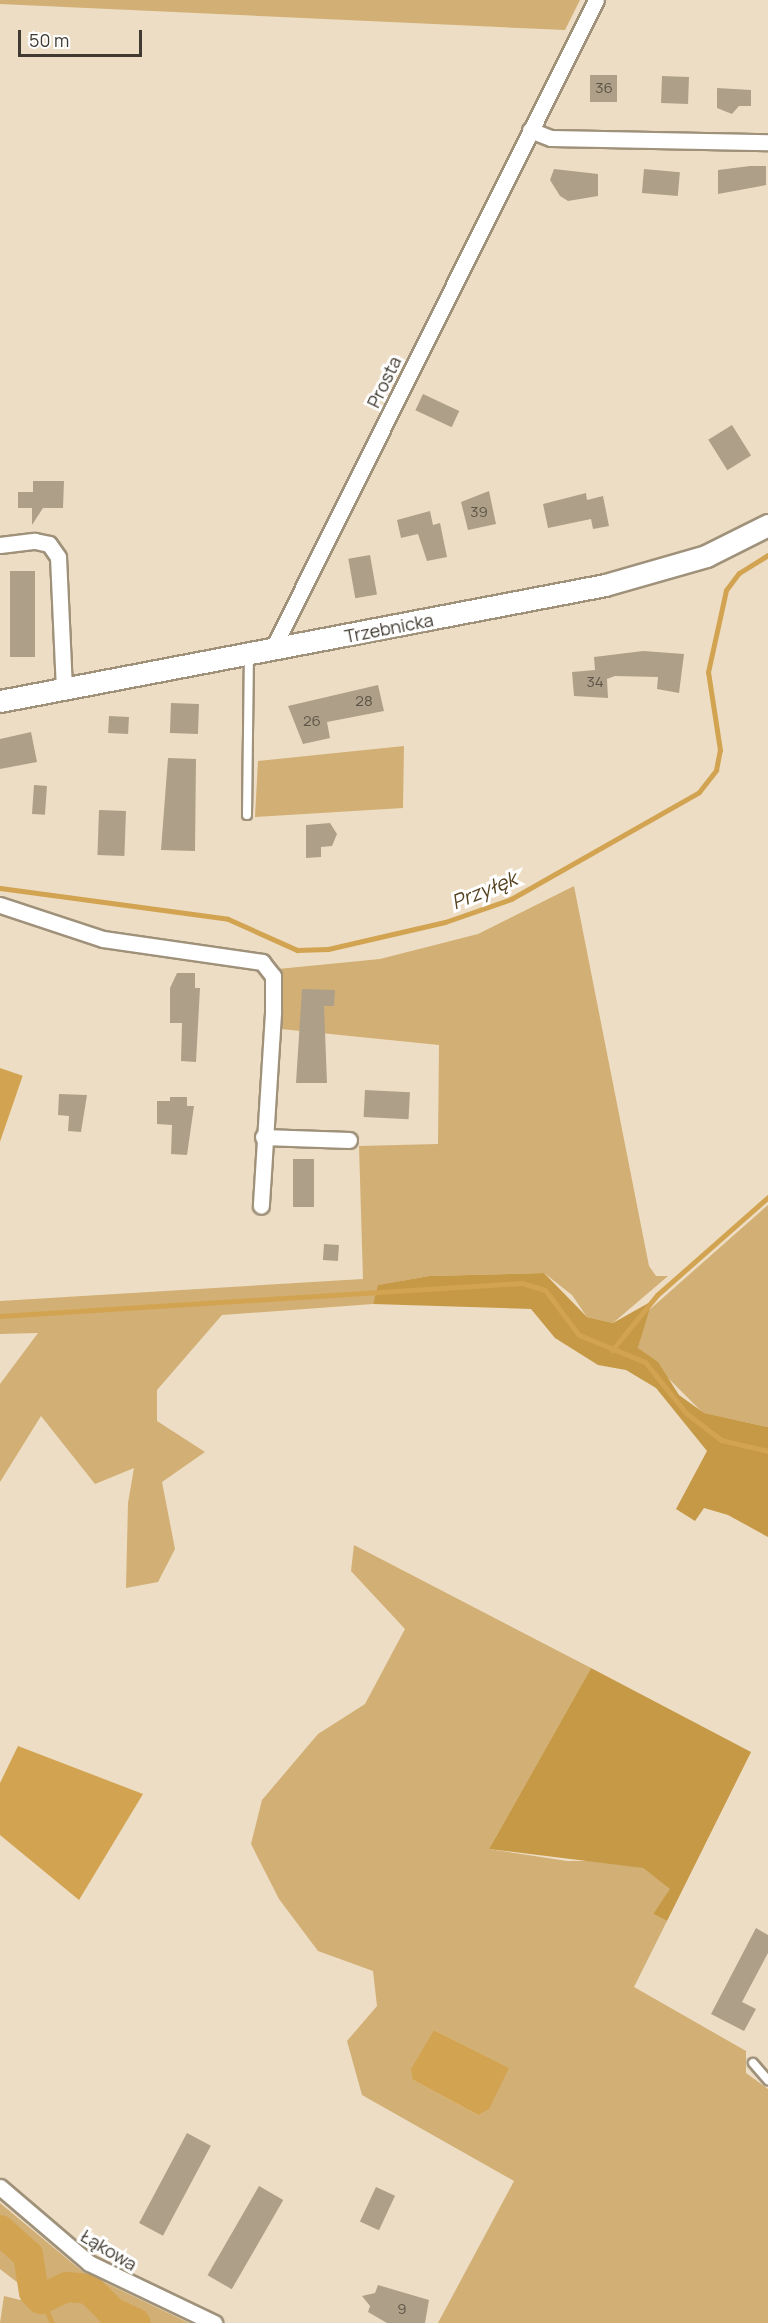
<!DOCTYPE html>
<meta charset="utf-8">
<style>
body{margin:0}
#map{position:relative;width:768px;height:2323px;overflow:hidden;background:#edddc4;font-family:Manrope,sans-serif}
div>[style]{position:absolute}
.green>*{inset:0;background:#d2af74}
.forest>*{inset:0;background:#c69946}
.water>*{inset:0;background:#d2a452;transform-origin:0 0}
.stream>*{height:5px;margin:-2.5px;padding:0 2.5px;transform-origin:2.5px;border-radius:2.5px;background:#d2a452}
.river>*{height:30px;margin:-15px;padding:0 15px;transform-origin:15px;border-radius:15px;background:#d2a452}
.building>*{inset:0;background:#aea088;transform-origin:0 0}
.roads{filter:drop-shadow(2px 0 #9f917a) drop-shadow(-2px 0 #9f917a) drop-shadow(0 2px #9f917a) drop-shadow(0 -2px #9f917a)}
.lane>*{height:8px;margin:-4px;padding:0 4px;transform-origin:4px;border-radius:4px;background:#fff}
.street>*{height:15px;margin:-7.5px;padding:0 7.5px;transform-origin:7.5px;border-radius:7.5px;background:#fff}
.secondary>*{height:21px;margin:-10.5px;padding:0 10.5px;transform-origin:10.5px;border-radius:10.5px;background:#fff}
span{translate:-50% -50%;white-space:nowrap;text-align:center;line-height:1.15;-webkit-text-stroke:6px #fff;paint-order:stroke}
.number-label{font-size:15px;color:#5c5446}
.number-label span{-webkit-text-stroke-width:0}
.street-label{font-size:18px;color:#403a30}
.water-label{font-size:20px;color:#54401d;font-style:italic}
.scale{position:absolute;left:18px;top:30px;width:124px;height:27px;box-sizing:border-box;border:3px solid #403a30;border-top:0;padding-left:8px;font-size:18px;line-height:21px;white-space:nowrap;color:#403a30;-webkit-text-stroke:4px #fff;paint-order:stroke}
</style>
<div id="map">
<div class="green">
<i style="clip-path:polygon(0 0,580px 0,565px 30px,0 4px)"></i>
<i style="clip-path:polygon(404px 746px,403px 808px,255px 817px,258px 761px)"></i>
<i style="clip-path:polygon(574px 886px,649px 1266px,656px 1276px,668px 1276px,613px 1323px,587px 1317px,572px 1295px,544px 1273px,429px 1276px,379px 1285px,373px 1304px,222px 1315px,157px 1390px,157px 1421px,205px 1452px,162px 1482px,175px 1549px,158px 1582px,126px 1588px,128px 1503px,134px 1468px,95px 1484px,41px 1416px,0 1482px,0 1384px,38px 1333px,0 1334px,0 1301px,363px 1279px,359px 1146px,438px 1144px,439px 1045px,281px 1029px,278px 969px,380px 959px,478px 934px)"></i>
<i style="clip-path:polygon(768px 1205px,768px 1427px,703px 1413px,638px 1348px,648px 1311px)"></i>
<i style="clip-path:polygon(evenodd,354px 1545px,591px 1668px,489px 1849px,567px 1861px,612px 1861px,643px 1868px,671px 1889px,653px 1914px,667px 1921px,634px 1987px,746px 2051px,746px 2073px,768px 2089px,768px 2323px,438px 2323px,514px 2181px,362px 2095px,347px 2041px,377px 2006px,373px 1971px,318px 1951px,279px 1899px,251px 1844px,262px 1800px,318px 1734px,365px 1704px,405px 1629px,351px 1571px,354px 1545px,434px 2030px,508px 2068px,478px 2115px,413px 2080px,434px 2030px)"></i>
<i style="clip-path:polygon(0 2203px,83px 2272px,189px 2323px,0 2323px,4px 2296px,49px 2307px,0 2269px)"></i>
</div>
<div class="forest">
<i style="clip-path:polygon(544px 1273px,587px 1317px,613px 1323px,652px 1301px,638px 1348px,658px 1362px,679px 1395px,704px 1413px,768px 1427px,768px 1537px,728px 1515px,704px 1508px,695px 1521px,676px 1509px,707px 1451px,656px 1388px,626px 1370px,598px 1365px,555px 1338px,531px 1309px,373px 1304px,378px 1285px,429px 1276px)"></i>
<i style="clip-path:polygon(591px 1668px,751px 1752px,667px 1921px,653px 1914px,670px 1889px,643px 1868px,489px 1849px)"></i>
</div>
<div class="water">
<i style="left:0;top:1068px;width:24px;height:218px;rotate:19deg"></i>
<i style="clip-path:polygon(18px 1746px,143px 1794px,79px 1900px,0 1835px,0 1783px)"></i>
<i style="clip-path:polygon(434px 2030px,509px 2068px,489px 2109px,478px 2115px,413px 2080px,411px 2069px)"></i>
</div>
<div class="stream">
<i style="left:0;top:888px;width:230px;rotate:7.7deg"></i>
<i style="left:228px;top:919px;width:76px;rotate:24.2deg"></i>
<i style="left:297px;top:950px;width:31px;rotate:-2deg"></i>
<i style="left:328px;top:949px;width:120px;rotate:-13deg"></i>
<i style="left:445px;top:922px;width:70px;rotate:-19.2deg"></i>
<i style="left:511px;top:899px;width:216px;rotate:-29.6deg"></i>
<i style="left:699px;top:792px;width:28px;rotate:-52deg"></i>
<i style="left:716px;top:770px;width:20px;rotate:-79deg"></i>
<i style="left:720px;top:750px;width:79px;rotate:-98.7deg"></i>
<i style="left:708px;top:672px;width:84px;rotate:-77.6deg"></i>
<i style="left:726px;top:590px;width:21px;rotate:-53deg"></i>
<i style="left:739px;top:573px;width:34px;rotate:-32deg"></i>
<i style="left:0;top:1316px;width:523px;rotate:-3.62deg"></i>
<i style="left:522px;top:1283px;width:24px;rotate:17deg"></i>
<i style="left:545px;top:1290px;width:56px;rotate:52.9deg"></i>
<i style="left:579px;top:1335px;width:71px;rotate:22.2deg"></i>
<i style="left:645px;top:1362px;width:65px;rotate:51.2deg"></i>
<i style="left:686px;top:1413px;width:44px;rotate:37.6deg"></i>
<i style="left:721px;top:1440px;width:48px;rotate:13.2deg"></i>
<i style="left:612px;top:1350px;width:71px;rotate:-50.7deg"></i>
<i style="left:657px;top:1295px;width:148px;rotate:-41.4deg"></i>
<i style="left:41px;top:2299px;width:26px;rotate:65deg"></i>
</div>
<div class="river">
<i style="left:0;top:2230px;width:38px;rotate:42deg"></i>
<i style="left:28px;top:2255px;width:37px;rotate:81deg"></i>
<i style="left:34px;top:2292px;width:10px;rotate:45deg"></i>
<i style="left:41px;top:2299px;width:29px;rotate:-25deg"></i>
<i style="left:67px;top:2287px;width:22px;rotate:5deg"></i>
<i style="left:89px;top:2289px;width:33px;rotate:45deg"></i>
<i style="left:112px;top:2312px;width:26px;rotate:25deg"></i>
</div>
<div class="building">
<i style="left:590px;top:75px;width:27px;height:27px"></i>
<i style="left:662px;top:76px;width:27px;height:27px;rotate:2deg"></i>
<i style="clip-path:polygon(717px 88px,751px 90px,751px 106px,739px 106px,732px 114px,717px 108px)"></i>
<i style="clip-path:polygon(750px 166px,766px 166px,766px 185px,718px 194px,718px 170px)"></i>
<i style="clip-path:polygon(554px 169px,598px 174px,598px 196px,568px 201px,560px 196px,550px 180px)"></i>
<i style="left:644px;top:169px;width:36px;height:24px;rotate:5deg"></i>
<i style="left:423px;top:394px;width:40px;height:18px;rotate:25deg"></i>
<i style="left:732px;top:425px;width:36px;height:28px;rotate:58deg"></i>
<i style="clip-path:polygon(33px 481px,64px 481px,63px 508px,43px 508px,32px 525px,32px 508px,18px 508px,18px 492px,33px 492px)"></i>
<i style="clip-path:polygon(489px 491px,496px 524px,468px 530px,461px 502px)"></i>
<i style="clip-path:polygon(586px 493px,587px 500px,603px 496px,609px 526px,593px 529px,591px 519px,548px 528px,543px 504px)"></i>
<i style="clip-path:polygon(430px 511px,433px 525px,440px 523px,447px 557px,427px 561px,418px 534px,401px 538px,397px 520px)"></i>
<i style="left:370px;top:555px;width:40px;height:22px;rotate:80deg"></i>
<i style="left:10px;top:571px;width:25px;height:86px"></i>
<i style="clip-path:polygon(643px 651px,684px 654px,679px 693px,657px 689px,658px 677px,615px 676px,607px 679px,608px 698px,574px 696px,572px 672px,595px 670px,594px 657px)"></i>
<i style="clip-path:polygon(378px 685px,384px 711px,327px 722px,330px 738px,303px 744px,288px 706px)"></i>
<i style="left:171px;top:703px;width:28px;height:30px;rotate:2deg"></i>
<i style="left:109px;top:716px;width:20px;height:17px;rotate:3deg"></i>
<i style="clip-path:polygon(31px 732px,37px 762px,0 769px,0 739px)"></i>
<i style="clip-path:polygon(168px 758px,196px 759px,195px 851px,161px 850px)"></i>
<i style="left:34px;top:785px;width:13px;height:29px;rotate:4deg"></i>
<i style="left:99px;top:810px;width:27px;height:45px;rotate:2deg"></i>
<i style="clip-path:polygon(330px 823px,337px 834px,332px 846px,321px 847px,321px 857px,306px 858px,306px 825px)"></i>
<i style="clip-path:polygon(177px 973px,195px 973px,195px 988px,200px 988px,196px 1062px,181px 1061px,182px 1023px,170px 1023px,170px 988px)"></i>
<i style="clip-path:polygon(302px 989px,335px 990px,334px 1006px,324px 1006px,327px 1083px,296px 1083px)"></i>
<i style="left:365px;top:1090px;width:45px;height:27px;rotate:3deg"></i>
<i style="clip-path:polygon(59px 1094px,87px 1095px,81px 1132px,68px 1131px,69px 1116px,58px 1115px)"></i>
<i style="clip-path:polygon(170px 1097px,187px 1097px,187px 1106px,194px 1106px,187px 1155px,171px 1154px,172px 1125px,157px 1124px,157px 1101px,170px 1101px)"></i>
<i style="left:293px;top:1159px;width:21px;height:48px"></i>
<i style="left:324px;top:1244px;width:15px;height:16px;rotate:4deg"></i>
<i style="clip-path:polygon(756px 1928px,768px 1935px,768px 1953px,742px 2002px,756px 2009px,744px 2031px,711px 2014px)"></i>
<i style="left:187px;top:2133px;width:27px;height:102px;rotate:28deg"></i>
<i style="left:259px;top:2186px;width:28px;height:103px;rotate:30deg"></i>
<i style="left:376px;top:2187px;width:21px;height:38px;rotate:25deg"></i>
<i style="clip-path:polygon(378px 2285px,429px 2300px,425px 2323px,387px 2323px,368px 2312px,370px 2306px,362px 2296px,375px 2293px)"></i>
</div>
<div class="roads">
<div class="lane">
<i style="left:247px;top:815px;width:159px;rotate:-89.3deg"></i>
<i style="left:753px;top:2063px;width:23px;rotate:49deg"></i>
</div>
<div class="street">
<i style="left:530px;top:130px;width:22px;rotate:21deg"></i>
<i style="left:551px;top:138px;width:217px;rotate:1.1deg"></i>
<i style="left:0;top:545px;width:35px;rotate:-7deg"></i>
<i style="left:35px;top:541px;width:14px;rotate:12deg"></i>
<i style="left:49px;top:544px;width:16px;rotate:55deg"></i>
<i style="left:58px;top:557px;width:132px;rotate:87.4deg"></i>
<i style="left:272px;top:650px;width:726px;rotate:-63.51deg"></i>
<i style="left:0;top:905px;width:108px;rotate:18.3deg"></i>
<i style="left:103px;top:939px;width:161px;rotate:8.2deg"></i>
<i style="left:262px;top:962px;width:18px;rotate:52deg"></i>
<i style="left:273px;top:976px;width:37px;rotate:90deg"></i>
<i style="left:273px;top:1013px;width:193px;rotate:93.6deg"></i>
<i style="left:263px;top:1137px;width:86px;rotate:2deg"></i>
<i style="left:0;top:2187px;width:117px;rotate:40.5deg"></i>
<i style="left:89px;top:2263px;width:139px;rotate:25.6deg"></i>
</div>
<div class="secondary">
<i style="left:0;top:701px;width:616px;rotate:-10.85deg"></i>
<i style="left:605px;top:585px;width:105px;rotate:-16deg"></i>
<i style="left:706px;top:556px;width:69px;rotate:-26.6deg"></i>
</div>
</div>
<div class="number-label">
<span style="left:604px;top:88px">36</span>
<span style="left:479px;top:512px">39</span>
<span style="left:595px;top:682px">34</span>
<span style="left:364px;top:701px">28</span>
<span style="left:312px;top:721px">26</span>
<span style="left:402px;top:2309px">9</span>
</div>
<div class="street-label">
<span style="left:384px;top:382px;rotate:-64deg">Prosta</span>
<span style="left:389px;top:628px;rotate:-11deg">Trzebnicka</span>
<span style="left:109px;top:2250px;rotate:31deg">Łąkowa</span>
</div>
<div class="water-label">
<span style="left:484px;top:890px;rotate:-22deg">Przyłęk</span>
</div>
<div class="scale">50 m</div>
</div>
